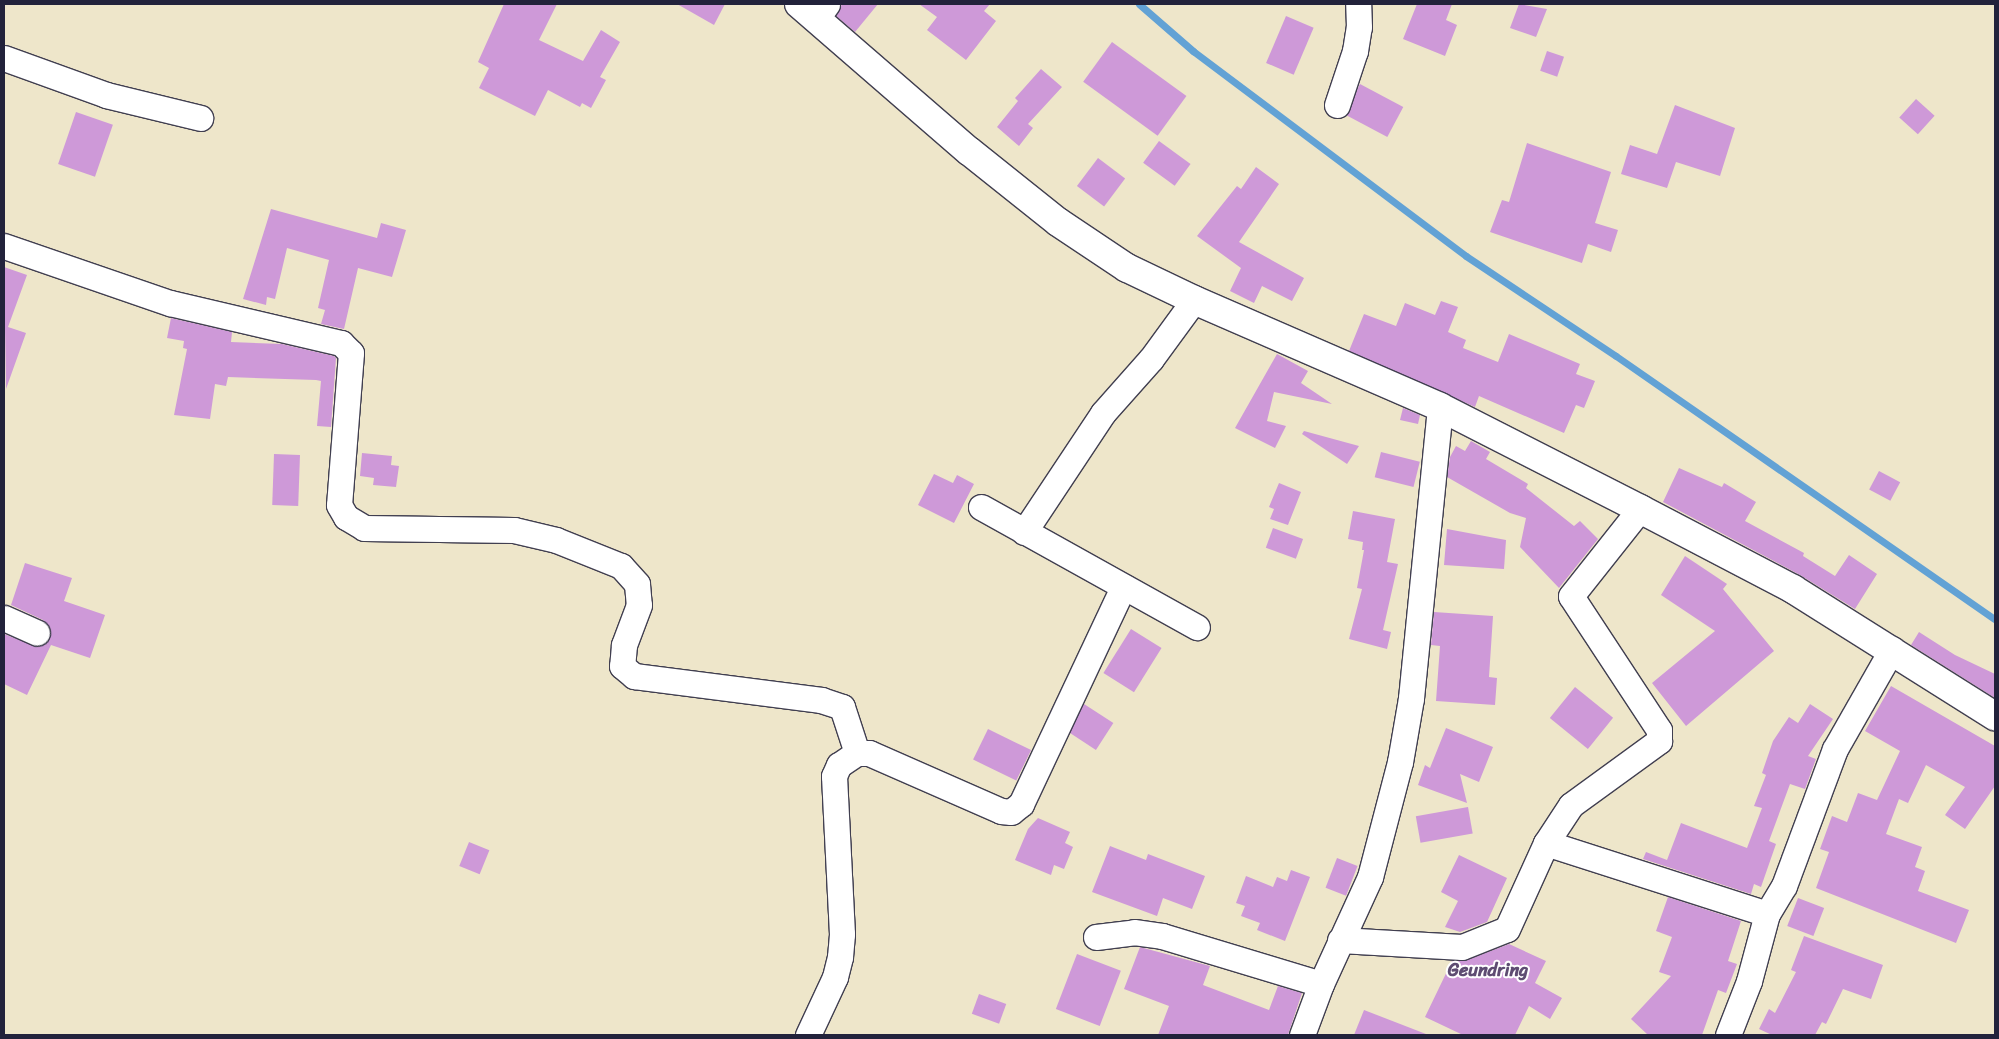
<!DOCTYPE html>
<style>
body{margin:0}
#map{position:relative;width:1999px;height:1039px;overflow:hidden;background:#eee6ca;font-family:Sriracha,sans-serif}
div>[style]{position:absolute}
.stream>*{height:7px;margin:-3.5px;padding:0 3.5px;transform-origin:3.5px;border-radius:3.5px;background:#62a2d5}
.building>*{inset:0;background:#ce99d8;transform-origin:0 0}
.roads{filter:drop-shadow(1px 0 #413f50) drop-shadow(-1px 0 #413f50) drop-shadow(0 1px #413f50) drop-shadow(0 -1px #413f50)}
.minor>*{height:25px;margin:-12.5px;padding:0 12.5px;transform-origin:12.5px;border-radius:12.5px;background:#fff}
.tertiary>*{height:28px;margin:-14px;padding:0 14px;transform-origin:14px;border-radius:14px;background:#fff}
span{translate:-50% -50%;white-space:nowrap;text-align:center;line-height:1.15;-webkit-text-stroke:4px #fff;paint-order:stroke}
.quarter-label{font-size:18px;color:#5e4c72;font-weight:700}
.frame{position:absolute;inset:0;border:5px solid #22223b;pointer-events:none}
</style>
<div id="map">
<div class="stream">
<i style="left:1139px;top:4px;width:72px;rotate:41deg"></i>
<i style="left:1193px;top:51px;width:341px;rotate:36.9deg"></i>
<i style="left:1466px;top:256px;width:180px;rotate:33.7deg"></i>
<i style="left:1616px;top:356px;width:461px;rotate:34.8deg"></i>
</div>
<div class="building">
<i style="clip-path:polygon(504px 4px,557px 4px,539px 40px,583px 61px,601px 30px,620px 42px,600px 77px,606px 80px,591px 108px,582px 103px,580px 107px,548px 90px,535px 116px,479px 88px,489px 68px,478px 62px)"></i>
<i style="clip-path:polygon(677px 4px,725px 4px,714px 25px)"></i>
<i style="clip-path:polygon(842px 4px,878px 4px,855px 32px,836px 16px)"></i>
<i style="clip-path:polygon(919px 4px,990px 4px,984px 11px,996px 21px,966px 60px,927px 30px,937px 17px)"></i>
<i style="clip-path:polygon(1417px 4px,1452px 4px,1446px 20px,1457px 25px,1445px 56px,1403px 39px)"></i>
<i style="clip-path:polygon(1519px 4px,1547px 9px,1536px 37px,1510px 28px)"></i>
<i style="left:1286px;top:16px;width:30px;height:51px;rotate:23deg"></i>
<i style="left:1112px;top:42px;width:92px;height:49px;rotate:36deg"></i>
<i style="left:1547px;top:51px;width:18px;height:21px;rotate:19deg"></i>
<i style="clip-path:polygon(1041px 69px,1062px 87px,1028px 124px,1033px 128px,1019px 146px,997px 127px,1018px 101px,1015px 98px)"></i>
<i style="left:1360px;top:84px;width:49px;height:34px;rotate:28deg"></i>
<i style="left:1916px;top:99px;width:25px;height:25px;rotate:42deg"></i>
<i style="clip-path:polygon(1675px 105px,1735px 128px,1720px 176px,1676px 162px,1667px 188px,1621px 174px,1630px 145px,1657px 154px)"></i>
<i style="left:76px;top:112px;width:39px;height:55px;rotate:19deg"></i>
<i style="left:1159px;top:141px;width:39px;height:27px;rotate:36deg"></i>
<i style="clip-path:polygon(1527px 143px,1611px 172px,1595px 223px,1618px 230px,1611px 252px,1588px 244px,1582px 263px,1490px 232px,1502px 200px,1509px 202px)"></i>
<i style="left:1098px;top:158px;width:34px;height:35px;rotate:37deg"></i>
<i style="clip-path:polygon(1256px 167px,1279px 184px,1239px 242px,1304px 278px,1292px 301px,1262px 286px,1254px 303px,1230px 291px,1241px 268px,1197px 236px,1237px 186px,1241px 189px)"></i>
<i style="clip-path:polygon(271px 209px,377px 238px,381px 223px,406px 230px,392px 277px,358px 268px,344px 329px,321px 324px,325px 310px,318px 308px,329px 260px,287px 248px,275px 299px,267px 297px,266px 305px,243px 299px)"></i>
<i style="clip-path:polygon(4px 267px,27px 275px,8px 327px,26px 333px,6px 389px)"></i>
<i style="clip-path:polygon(1441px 301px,1458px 307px,1448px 332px,1466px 340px,1463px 348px,1498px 362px,1509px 334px,1580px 364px,1576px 374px,1595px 381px,1584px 408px,1576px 405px,1564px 433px,1479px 396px,1475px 407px,1349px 351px,1364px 314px,1396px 326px,1405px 303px,1435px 315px)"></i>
<i style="clip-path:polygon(171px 318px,232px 332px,231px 342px,282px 344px,334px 356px,336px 358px,331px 427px,317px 426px,321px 381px,316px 380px,228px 377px,226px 386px,215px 384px,210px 419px,174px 415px,187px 349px,183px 348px,184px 341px,167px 338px)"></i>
<i style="clip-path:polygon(1277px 354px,1308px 371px,1301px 383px,1332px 404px,1274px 392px,1267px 421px,1286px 426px,1275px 448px,1235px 428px)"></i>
<i style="clip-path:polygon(1403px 408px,1420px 415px,1418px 424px,1400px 420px)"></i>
<i style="clip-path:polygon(1304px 431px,1359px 446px,1347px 464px,1302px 434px)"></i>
<i style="clip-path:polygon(1471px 441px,1490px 452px,1486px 459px,1528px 484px,1526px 488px,1574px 526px,1580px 521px,1598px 539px,1559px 588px,1520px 547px,1526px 518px,1510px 513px,1447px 477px,1450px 457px,1456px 446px,1465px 451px)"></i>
<i style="left:1381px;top:452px;width:40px;height:26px;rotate:14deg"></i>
<i style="clip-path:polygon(362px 453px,392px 456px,391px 465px,399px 466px,396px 487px,373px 485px,374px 478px,360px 476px)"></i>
<i style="left:274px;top:454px;width:26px;height:51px;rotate:2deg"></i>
<i style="clip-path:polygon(1679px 468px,1722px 487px,1724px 483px,1756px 502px,1745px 521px,1804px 553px,1803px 556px,1835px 576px,1849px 555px,1877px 574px,1855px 609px,1800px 575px,1663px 502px)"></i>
<i style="left:1879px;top:471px;width:24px;height:21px;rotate:28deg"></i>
<i style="clip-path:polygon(934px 474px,953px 483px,957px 475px,974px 484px,954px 523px,918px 505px)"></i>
<i style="clip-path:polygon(1279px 483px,1301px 492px,1288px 525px,1270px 519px,1274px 509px,1269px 507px)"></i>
<i style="clip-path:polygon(1353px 511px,1395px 519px,1387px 562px,1398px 564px,1383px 630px,1391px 632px,1387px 649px,1349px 639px,1362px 589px,1357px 588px,1364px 550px,1362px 550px,1363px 542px,1348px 539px)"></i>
<i style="left:1273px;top:528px;width:32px;height:21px;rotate:20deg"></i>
<i style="clip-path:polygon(1447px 529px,1506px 540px,1504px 569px,1444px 565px)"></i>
<i style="clip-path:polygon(1685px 556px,1727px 584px,1723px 589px,1774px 651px,1686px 726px,1652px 683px,1715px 631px,1661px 595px)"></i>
<i style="clip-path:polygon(25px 563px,72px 578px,64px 601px,105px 615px,90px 658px,51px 645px,27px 695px,4px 684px,4px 634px,38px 647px,46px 644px,51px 632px,43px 620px,11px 605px)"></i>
<i style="clip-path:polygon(1434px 612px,1493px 616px,1489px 677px,1497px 678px,1495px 705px,1436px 701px,1440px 646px,1431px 645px)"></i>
<i style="left:1131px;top:629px;width:36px;height:52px;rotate:32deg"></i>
<i style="clip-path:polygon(1919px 632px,1955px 655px,1995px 674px,1995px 698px,1911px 645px)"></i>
<i style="clip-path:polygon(1891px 686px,1995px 746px,1995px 786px,1965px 829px,1945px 815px,1965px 787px,1926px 765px,1908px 803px,1899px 799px,1886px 834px,1922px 847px,1915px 867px,1925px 871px,1918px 891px,1969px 910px,1956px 943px,1816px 888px,1829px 852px,1820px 849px,1832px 816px,1847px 822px,1858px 793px,1877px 800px,1900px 751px,1865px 731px)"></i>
<i style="left:1575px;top:687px;width:49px;height:40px;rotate:39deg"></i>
<i style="left:1084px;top:704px;width:35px;height:32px;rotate:33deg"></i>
<i style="clip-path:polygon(1810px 704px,1833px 719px,1808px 756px,1816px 759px,1805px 789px,1790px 784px,1769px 841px,1776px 844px,1761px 887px,1754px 884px,1751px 894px,1643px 859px,1646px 852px,1667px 860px,1681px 823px,1747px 848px,1762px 808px,1754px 806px,1766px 775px,1762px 773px,1773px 741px,1789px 717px,1798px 723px)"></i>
<i style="clip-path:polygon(1446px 728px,1493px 747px,1479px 782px,1460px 774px,1467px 803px,1418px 785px,1425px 765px,1430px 768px)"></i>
<i style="left:988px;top:729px;width:48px;height:34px;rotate:26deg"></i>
<i style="left:1468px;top:807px;width:27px;height:53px;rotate:80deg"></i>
<i style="clip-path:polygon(1038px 818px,1070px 832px,1065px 843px,1073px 847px,1064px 869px,1054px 865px,1051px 875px,1015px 860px,1028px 829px)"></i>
<i style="left:469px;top:842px;width:22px;height:26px;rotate:22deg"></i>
<i style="clip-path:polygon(1110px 846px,1146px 860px,1148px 854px,1205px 876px,1192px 909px,1163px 898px,1157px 916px,1092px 892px)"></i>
<i style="clip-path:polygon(1459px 855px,1507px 878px,1487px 922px,1460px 932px,1445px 927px,1458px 901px,1441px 892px)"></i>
<i style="left:1337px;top:858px;width:22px;height:32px;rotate:21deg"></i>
<i style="clip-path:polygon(1291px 870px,1310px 877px,1285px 941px,1257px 930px,1260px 923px,1241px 916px,1245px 906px,1236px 903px,1246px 876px,1273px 887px,1277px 877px,1287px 881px)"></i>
<i style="clip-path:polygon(1668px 897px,1741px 921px,1728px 961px,1737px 964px,1726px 993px,1718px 990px,1702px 1035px,1648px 1035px,1631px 1019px,1671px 976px,1659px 972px,1672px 937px,1656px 931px)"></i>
<i style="left:1798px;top:898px;width:28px;height:30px;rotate:21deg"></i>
<i style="clip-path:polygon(1804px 936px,1883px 965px,1871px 999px,1843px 989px,1826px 1024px,1822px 1022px,1815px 1035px,1772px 1035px,1759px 1029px,1769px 1009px,1775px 1013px,1796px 972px,1791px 970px)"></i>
<i style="clip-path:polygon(1509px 944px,1546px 961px,1535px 983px,1562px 998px,1550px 1019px,1529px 1006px,1515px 1035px,1463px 1035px,1425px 1017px,1452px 961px,1467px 960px)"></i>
<i style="clip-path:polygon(1140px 947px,1210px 966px,1203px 985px,1269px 1010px,1278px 986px,1302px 993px,1288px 1035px,1158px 1035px,1169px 1006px,1124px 989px)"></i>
<i style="left:1077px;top:954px;width:47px;height:59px;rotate:21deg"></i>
<i style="left:979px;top:994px;width:29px;height:21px;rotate:20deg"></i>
<i style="clip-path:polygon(1364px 1010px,1426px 1034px,1426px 1035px,1354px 1035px)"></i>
</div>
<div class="roads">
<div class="minor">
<i style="left:817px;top:18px;width:17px;rotate:-54deg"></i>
<i style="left:4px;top:58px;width:109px;rotate:19.9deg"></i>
<i style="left:106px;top:95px;width:97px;rotate:13.7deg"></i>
<i style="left:1337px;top:105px;width:57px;rotate:-71.6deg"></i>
<i style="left:1355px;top:51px;width:24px;rotate:-81deg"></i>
<i style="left:1359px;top:27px;width:23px;rotate:-92deg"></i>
<i style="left:4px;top:246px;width:176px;rotate:19deg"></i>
<i style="left:170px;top:303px;width:176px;rotate:13.2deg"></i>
<i style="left:341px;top:343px;width:14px;rotate:45deg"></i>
<i style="left:351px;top:353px;width:152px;rotate:94.5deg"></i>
<i style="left:339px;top:505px;width:14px;rotate:60deg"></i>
<i style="left:346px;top:517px;width:21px;rotate:31deg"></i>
<i style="left:364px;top:528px;width:150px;rotate:0.8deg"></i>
<i style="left:514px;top:530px;width:43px;rotate:13.4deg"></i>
<i style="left:556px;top:540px;width:70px;rotate:21.8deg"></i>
<i style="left:621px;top:566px;width:24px;rotate:48deg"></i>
<i style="left:637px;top:584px;width:21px;rotate:85deg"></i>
<i style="left:639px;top:605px;width:43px;rotate:110.6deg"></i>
<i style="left:624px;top:645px;width:21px;rotate:95deg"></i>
<i style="left:622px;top:666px;width:16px;rotate:40deg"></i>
<i style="left:634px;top:676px;width:189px;rotate:7.3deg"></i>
<i style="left:821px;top:700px;width:22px;rotate:18deg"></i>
<i style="left:842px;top:707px;width:48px;rotate:71.9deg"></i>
<i style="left:981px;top:507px;width:247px;rotate:29.1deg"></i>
<i style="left:1024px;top:532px;width:143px;rotate:-56.4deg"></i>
<i style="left:1103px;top:413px;width:72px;rotate:-48.4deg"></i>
<i style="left:1151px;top:359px;width:73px;rotate:-53.9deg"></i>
<i style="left:4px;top:618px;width:36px;rotate:24deg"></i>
<i style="left:1546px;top:843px;width:45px;rotate:-56.7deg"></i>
<i style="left:1571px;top:805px;width:109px;rotate:-36deg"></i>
<i style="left:1659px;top:741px;width:11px;rotate:-90deg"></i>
<i style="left:1659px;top:730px;width:160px;rotate:-123.3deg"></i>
<i style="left:1571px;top:596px;width:111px;rotate:-51.6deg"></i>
<i style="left:1096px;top:937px;width:38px;rotate:-7deg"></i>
<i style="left:1134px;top:932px;width:28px;rotate:8deg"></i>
<i style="left:1162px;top:936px;width:166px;rotate:16.8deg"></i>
<i style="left:1340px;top:940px;width:122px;rotate:3.3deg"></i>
<i style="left:1462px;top:947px;width:48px;rotate:-21.8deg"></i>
<i style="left:1507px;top:929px;width:94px;rotate:-65.6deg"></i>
<i style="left:1546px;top:843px;width:232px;rotate:17.8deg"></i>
<i style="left:808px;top:1035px;width:64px;rotate:-65deg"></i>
<i style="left:835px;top:977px;width:21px;rotate:-76deg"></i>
<i style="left:840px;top:957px;width:23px;rotate:-85deg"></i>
<i style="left:842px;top:934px;width:158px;rotate:-92.9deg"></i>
<i style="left:834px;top:776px;width:12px;rotate:-66deg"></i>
<i style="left:839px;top:765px;width:22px;rotate:-34deg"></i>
<i style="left:857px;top:753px;width:12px"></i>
<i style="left:869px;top:753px;width:144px;rotate:23.7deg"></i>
<i style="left:1001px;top:811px;width:10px;rotate:6deg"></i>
<i style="left:1011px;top:812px;width:13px;rotate:-39deg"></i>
<i style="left:1021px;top:804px;width:240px;rotate:-64.8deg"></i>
<i style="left:1302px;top:1035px;width:54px;rotate:-69.6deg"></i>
<i style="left:1321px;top:984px;width:118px;rotate:-65.4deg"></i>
<i style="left:1370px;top:877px;width:119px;rotate:-75.4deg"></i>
<i style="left:1400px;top:762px;width:65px;rotate:-80.2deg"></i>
<i style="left:1411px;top:698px;width:292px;rotate:-84.3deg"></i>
<i style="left:1728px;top:1035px;width:58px;rotate:-68.7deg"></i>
<i style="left:1749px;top:981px;width:69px;rotate:-75deg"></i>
<i style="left:1767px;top:914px;width:33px;rotate:-59deg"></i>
<i style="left:1784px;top:886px;width:146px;rotate:-69.6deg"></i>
<i style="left:1835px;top:749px;width:115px;rotate:-60.3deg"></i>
</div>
<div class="tertiary">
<i style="left:799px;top:4px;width:225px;rotate:40.9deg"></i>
<i style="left:969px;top:151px;width:114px;rotate:38.6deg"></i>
<i style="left:1058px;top:222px;width:83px;rotate:33.7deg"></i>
<i style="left:1127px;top:268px;width:74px;rotate:25.5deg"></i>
<i style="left:1194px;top:300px;width:268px;rotate:23.5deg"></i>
<i style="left:1440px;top:407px;width:225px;rotate:27deg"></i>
<i style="left:1640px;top:509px;width:173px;rotate:27.6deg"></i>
<i style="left:1793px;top:589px;width:239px;rotate:32.2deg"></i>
</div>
</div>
<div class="quarter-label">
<span style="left:1488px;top:970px">Geundring</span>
</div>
<div class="frame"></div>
</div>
